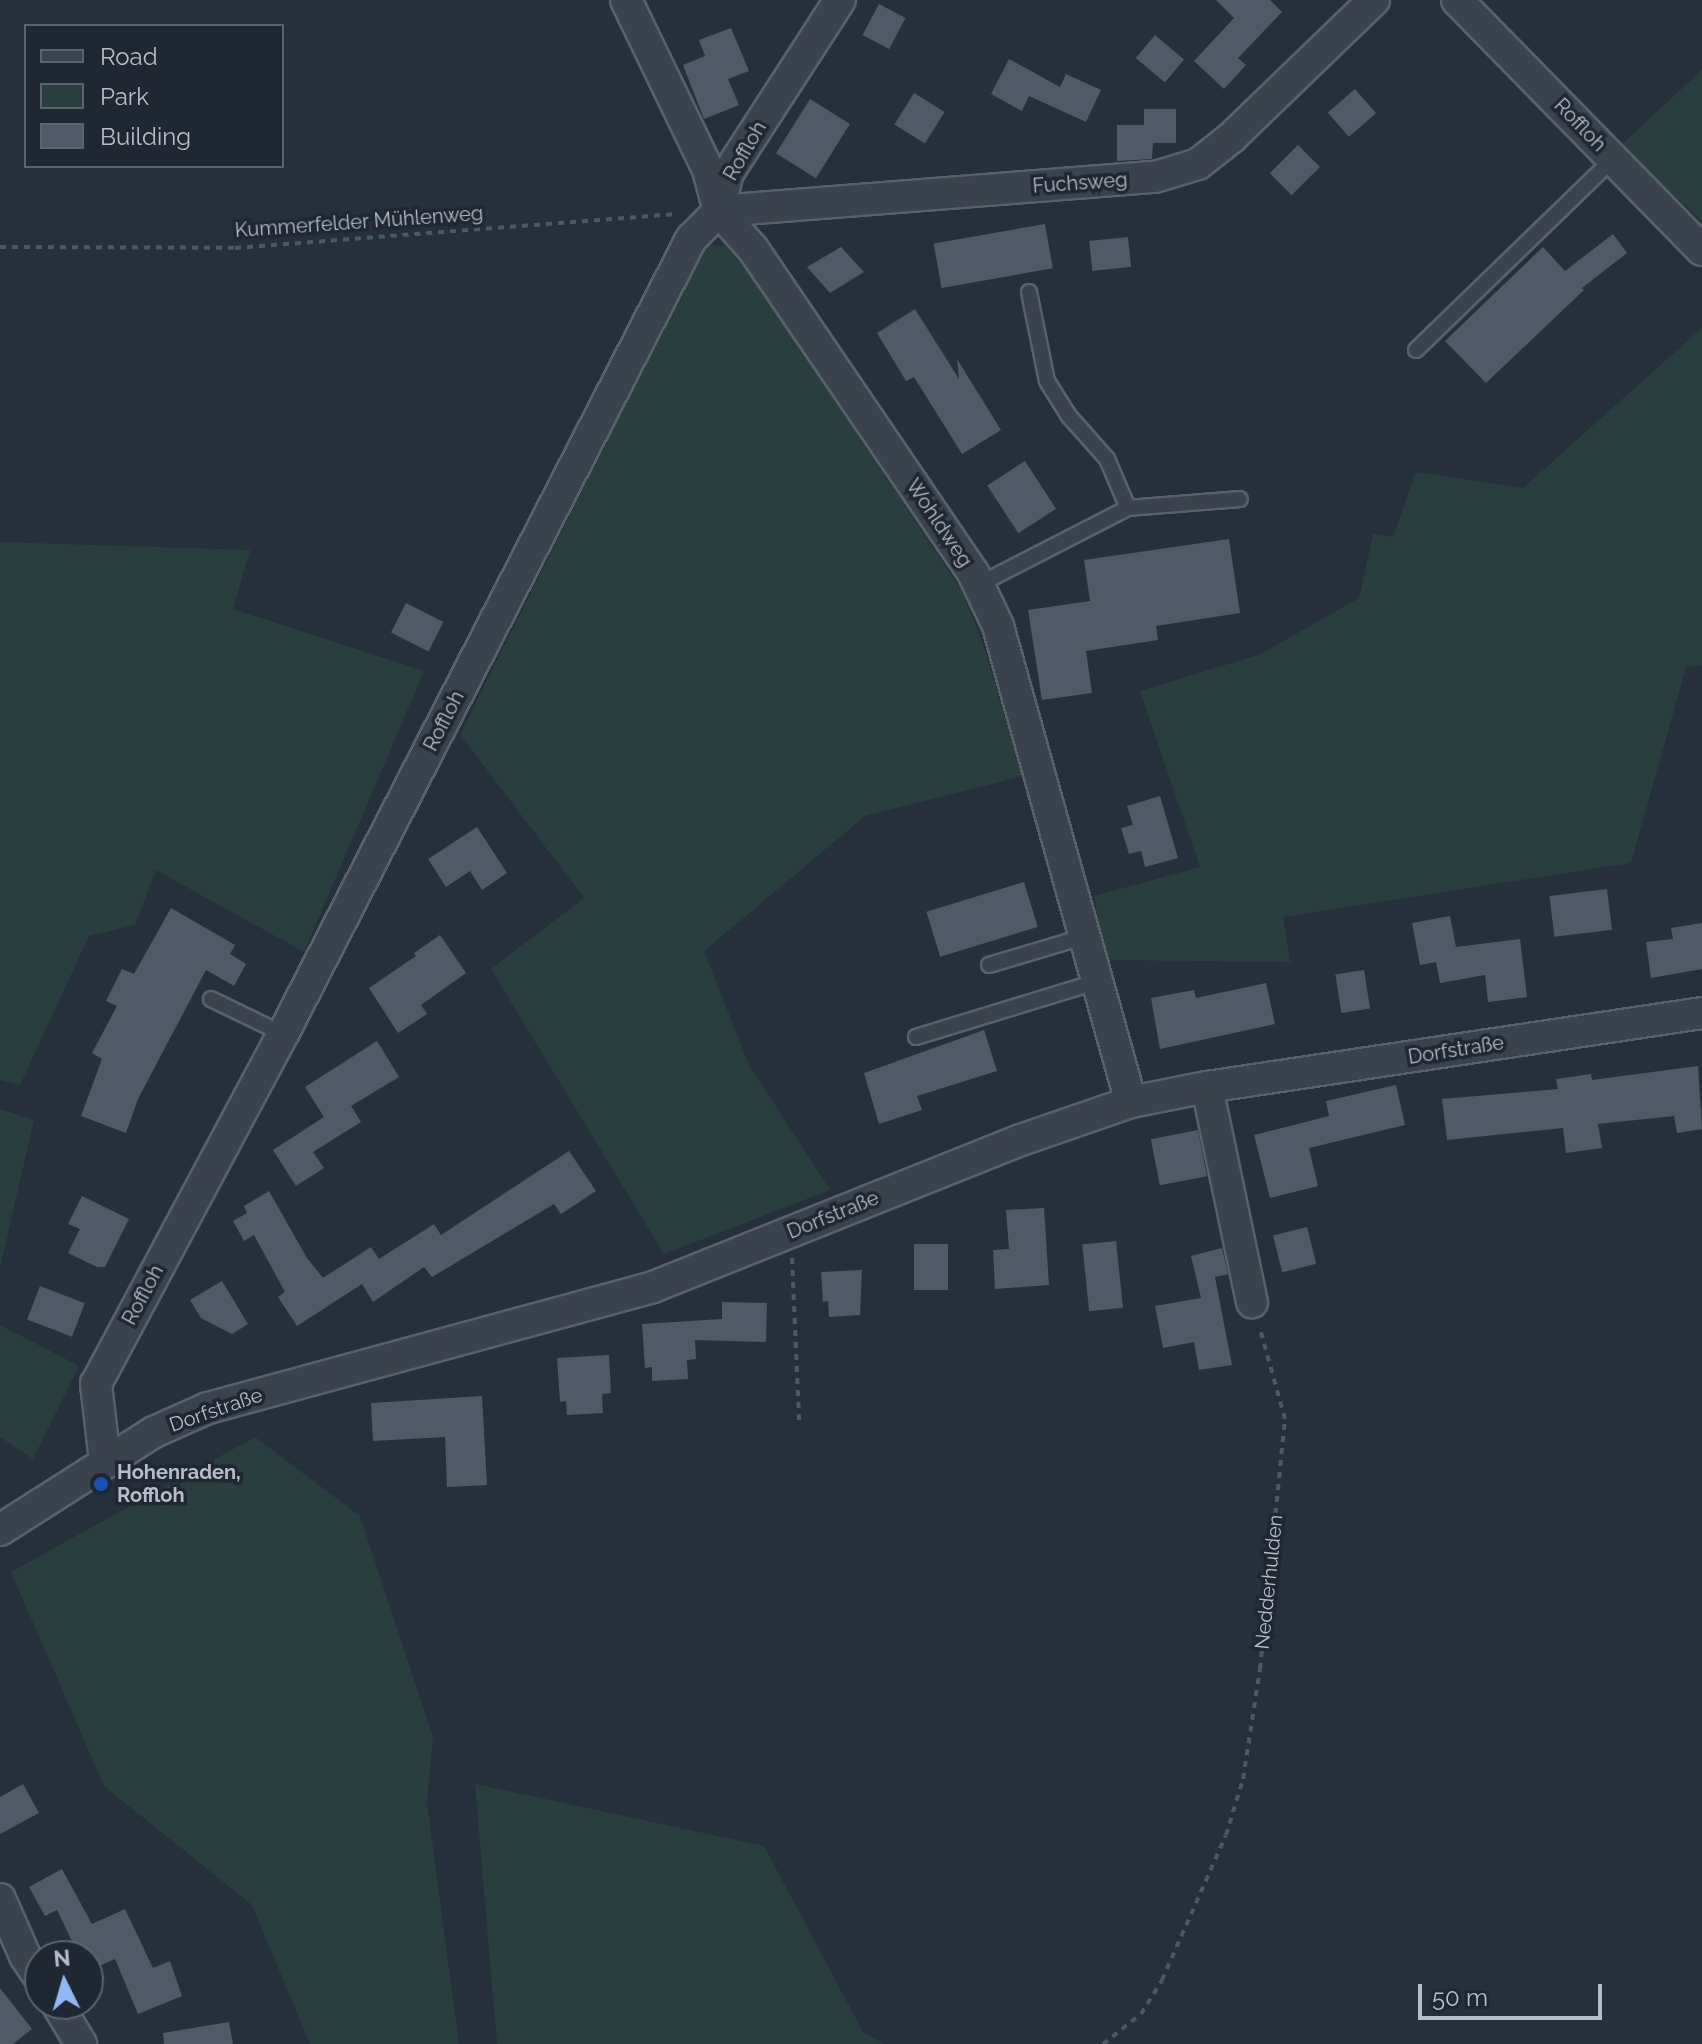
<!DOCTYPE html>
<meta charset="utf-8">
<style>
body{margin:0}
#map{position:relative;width:1702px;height:2044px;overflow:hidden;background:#26303d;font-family:Raleway,sans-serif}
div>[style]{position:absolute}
.green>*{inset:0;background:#293e3f}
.building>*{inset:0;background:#4f5968;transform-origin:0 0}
.path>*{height:4px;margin-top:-2px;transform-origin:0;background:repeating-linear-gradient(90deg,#485b5d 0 6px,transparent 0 12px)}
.roads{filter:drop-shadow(2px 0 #58606b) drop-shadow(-2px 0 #58606b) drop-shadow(0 2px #58606b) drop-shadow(0 -2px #58606b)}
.service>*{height:14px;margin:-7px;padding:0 7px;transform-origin:7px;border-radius:7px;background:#3a424d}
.minor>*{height:30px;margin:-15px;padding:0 15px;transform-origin:15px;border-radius:15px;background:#3a424d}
.dots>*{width:22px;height:22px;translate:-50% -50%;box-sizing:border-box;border:4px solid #1f2732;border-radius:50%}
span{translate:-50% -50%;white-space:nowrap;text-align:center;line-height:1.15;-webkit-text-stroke:7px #1f2732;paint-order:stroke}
.street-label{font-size:20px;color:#b6bdc8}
.poi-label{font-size:20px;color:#b6bdc8;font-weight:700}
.left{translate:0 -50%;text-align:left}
.legend{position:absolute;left:24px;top:24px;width:260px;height:144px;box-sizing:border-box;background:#1f2732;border:2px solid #5b636e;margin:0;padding:10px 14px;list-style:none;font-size:24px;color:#b6bdc8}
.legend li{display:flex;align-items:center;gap:16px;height:40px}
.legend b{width:40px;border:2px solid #5b636e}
.north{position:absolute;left:24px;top:1940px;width:80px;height:80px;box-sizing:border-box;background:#1f2732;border:2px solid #5b636e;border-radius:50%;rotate:355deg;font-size:22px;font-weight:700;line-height:32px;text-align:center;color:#b6bdc8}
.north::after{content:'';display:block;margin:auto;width:28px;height:36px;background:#91b8f2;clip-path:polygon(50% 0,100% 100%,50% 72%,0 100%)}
.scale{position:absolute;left:1418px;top:1984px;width:184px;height:36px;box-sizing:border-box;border:4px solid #b6bdc8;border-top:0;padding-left:10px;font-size:24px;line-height:28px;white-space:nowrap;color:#b6bdc8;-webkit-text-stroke:6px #1f2732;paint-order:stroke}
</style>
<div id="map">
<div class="green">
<i style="clip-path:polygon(1702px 70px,1702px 222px,1621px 145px)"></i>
<i style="clip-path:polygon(706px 244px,732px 247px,962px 591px,982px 641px,1023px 776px,865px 816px,704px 951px,749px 1065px,830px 1190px,664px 1254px,491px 969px,584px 898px,460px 734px)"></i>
<i style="clip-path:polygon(1702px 328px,1702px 665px,1686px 667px,1631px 863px,1283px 917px,1290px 962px,1105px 960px,1094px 896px,1200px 867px,1140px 691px,1261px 654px,1359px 598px,1373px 534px,1393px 537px,1416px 472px,1523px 488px)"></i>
<i style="clip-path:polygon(0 542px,250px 550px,233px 609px,424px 671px,304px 952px,156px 870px,135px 925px,89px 936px,20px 1085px,0 1080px)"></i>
<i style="clip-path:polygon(0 1109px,34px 1120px,0 1268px)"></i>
<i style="clip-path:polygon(0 1325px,79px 1366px,33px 1459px,0 1437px)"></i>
<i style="clip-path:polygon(255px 1437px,360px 1516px,433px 1737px,427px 1803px,459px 2044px,310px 2044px,252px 1905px,104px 1786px,11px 1572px)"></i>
<i style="clip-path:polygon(475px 1784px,764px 1846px,863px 2032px,884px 2044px,497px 2044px)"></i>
</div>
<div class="building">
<i style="clip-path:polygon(1216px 0,1270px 0,1282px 12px,1238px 58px,1246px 65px,1224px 89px,1194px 61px,1234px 18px)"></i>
<i style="left:879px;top:4px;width:30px;height:35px;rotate:28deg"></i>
<i style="clip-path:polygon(731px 28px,749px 71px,728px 79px,739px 105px,704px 119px,683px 65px,705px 56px,699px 40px)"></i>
<i style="left:1155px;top:35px;width:38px;height:30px;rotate:40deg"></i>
<i style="clip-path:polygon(1009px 59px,1060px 87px,1066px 74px,1101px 90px,1086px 122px,1029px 96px,1022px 111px,991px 94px)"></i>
<i style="left:1355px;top:89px;width:32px;height:36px;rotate:49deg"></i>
<i style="left:914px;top:93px;width:36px;height:37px;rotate:32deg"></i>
<i style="left:810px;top:99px;width:47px;height:64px;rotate:32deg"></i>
<i style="clip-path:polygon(1144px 109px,1176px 109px,1176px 143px,1153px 143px,1152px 159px,1117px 161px,1117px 125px,1144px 125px)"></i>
<i style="left:1298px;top:145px;width:31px;height:40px;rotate:45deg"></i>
<i style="left:1045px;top:224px;width:45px;height:113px;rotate:80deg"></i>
<i style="clip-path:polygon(1613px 234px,1627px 253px,1582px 288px,1584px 290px,1486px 383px,1445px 341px,1543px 247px,1565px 271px)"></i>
<i style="left:1128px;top:237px;width:30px;height:39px;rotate:84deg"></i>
<i style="clip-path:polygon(841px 247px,864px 272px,830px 293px,807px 267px)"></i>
<i style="clip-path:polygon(915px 309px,959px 379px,957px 359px,1001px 430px,962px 454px,914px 377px,906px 381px,877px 333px)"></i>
<i style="left:1025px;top:461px;width:57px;height:45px;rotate:57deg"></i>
<i style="clip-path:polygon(1229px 539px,1240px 613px,1156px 626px,1158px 640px,1086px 651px,1092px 693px,1042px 700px,1028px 610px,1090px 601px,1084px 560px)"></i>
<i style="left:406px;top:603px;width:42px;height:33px;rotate:27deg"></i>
<i style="clip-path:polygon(1160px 796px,1178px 858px,1145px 867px,1141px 851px,1129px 854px,1121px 828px,1133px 825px,1127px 806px)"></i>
<i style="clip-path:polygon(477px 827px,507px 873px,482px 890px,470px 871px,446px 887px,428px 859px)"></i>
<i style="left:1024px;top:882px;width:47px;height:102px;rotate:73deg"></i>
<i style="left:1607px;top:889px;width:41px;height:58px;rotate:83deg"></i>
<i style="clip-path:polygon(171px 908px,235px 945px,230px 954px,246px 964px,234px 986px,206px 970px,138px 1099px,126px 1133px,81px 1116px,102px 1059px,92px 1053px,117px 1006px,106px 1001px,122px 969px,134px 974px)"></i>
<i style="clip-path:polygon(1450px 916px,1456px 947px,1520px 939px,1527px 997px,1488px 1002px,1485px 975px,1440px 983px,1436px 962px,1420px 965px,1412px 923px)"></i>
<i style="clip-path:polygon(1702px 923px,1702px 969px,1651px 978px,1646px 942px,1673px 939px,1671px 928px)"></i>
<i style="clip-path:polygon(440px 935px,466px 973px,421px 1005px,427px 1014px,398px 1033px,369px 988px,416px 956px,414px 953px)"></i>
<i style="left:1364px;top:970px;width:39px;height:29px;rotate:81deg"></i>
<i style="clip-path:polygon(1266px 983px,1275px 1024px,1160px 1049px,1151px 998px,1194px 990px,1196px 998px)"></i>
<i style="clip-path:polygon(984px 1030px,997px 1071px,917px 1096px,922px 1110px,879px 1124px,864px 1073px)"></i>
<i style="clip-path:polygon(377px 1041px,399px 1077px,351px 1106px,361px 1122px,313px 1152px,324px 1168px,296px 1186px,273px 1150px,324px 1117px,305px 1087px)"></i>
<i style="clip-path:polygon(1698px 1066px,1702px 1129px,1677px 1133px,1674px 1116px,1598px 1124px,1602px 1148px,1566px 1153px,1563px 1128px,1447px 1140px,1442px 1099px,1558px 1089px,1556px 1079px,1591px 1074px,1592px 1080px)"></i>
<i style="clip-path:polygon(1396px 1085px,1405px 1125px,1309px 1148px,1318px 1186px,1270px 1198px,1254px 1135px,1329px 1116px,1326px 1101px)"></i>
<i style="left:1198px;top:1130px;width:47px;height:48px;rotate:79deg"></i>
<i style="clip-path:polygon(569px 1151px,596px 1191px,561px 1214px,554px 1204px,432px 1277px,424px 1267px,373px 1302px,362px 1284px,297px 1326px,278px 1297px,285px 1292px,254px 1235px,244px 1241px,233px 1221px,247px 1213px,244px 1206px,269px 1191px,307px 1258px,323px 1278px,371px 1247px,379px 1259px,434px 1224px,441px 1235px)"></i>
<i style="clip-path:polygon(82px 1196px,129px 1219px,105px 1267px,97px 1267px,68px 1253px,80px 1229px,68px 1224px)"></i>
<i style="clip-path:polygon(1044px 1208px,1049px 1285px,995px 1289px,993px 1250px,1009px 1249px,1006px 1210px)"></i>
<i style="left:1307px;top:1227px;width:38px;height:35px;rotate:76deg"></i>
<i style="left:1116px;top:1241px;width:67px;height:34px;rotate:84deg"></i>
<i style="left:914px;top:1244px;width:34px;height:46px"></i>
<i style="clip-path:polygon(1222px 1248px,1228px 1274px,1215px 1277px,1232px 1365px,1199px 1370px,1194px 1342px,1163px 1348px,1155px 1306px,1201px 1298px,1191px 1256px)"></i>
<i style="clip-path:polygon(862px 1270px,860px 1315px,829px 1317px,828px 1301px,823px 1302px,821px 1272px)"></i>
<i style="clip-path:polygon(222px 1281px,248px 1324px,232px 1334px,201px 1318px,190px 1300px)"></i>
<i style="left:40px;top:1286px;width:48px;height:36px;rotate:21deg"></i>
<i style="clip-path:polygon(722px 1302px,767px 1303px,766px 1342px,695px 1340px,696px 1359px,687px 1360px,688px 1379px,652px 1381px,652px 1367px,645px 1368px,642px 1324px,722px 1319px)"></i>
<i style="clip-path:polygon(609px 1355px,611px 1393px,602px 1394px,603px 1413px,567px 1415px,566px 1401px,560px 1402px,557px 1358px)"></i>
<i style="clip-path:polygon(482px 1396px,487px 1485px,447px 1487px,445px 1437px,373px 1441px,371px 1403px)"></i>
<i style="clip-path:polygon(23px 1784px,39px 1813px,0 1834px,0 1797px)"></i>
<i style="clip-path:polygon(62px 1869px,92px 1924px,125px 1909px,153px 1968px,170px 1961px,182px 1996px,138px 2014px,115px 1959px,88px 1971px,88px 1956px,79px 1956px,57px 1910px,45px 1916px,29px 1887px)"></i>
<i style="clip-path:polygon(0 1988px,32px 2029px,13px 2044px,0 2044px)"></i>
<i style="clip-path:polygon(229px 2022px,233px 2044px,164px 2044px,163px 2033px)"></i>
</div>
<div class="path">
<i style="left:0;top:247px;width:235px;rotate:0.2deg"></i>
<i style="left:235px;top:248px;width:443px;rotate:-4.4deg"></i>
<i style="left:792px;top:1258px;width:163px;rotate:87.5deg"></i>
<i style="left:1103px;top:2044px;width:48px;rotate:-38.3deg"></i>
<i style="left:1141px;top:2014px;width:40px;rotate:-58deg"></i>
<i style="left:1162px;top:1980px;width:158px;rotate:-66.2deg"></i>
<i style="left:1226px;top:1835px;width:59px;rotate:-73.1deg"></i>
<i style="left:1243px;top:1779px;width:111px;rotate:-81.2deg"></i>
<i style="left:1260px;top:1669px;width:251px;rotate:-84.3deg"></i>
<i style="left:1285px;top:1419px;width:93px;rotate:-105.5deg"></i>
</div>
<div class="roads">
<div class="service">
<i style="left:1029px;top:292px;width:91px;rotate:78.6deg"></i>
<i style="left:1047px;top:381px;width:40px;rotate:58deg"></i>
<i style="left:1068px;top:415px;width:59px;rotate:48.4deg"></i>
<i style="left:1107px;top:459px;width:53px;rotate:66.8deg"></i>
<i style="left:1416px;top:350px;width:274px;rotate:-44.1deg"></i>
<i style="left:978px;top:585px;width:169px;rotate:-27.2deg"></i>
<i style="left:1128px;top:508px;width:112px;rotate:-4.6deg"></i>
<i style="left:989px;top:965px;width:98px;rotate:-16.6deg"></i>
<i style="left:211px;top:999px;width:80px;rotate:25.9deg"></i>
<i style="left:916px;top:1037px;width:188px;rotate:-17deg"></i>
</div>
<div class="minor">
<i style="left:626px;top:0;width:189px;rotate:64.2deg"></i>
<i style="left:708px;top:170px;width:42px;rotate:75deg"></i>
<i style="left:719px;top:211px;width:51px;rotate:48.2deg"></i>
<i style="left:753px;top:249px;width:392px;rotate:55.8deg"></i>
<i style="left:973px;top:573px;width:59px;rotate:64.7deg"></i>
<i style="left:998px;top:626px;width:494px;rotate:74.4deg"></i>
<i style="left:1457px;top:0;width:350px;rotate:45.6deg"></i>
<i style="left:719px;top:211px;width:437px;rotate:-4.5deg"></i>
<i style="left:1155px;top:177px;width:45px;rotate:-16.8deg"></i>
<i style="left:1198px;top:164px;width:42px;rotate:-38.2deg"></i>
<i style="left:1231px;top:138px;width:199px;rotate:-44deg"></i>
<i style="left:1207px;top:1087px;width:220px;rotate:78.2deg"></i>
<i style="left:105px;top:1461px;width:78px;rotate:-96.7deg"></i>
<i style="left:96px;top:1384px;width:397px;rotate:-61.9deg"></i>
<i style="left:283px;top:1034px;width:894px;rotate:-62.83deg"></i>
<i style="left:691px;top:239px;width:40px;rotate:-45deg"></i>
<i style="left:719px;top:211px;width:39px;rotate:-77deg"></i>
<i style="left:728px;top:173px;width:206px;rotate:-57.1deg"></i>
<i style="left:0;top:1530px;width:183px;rotate:-32.5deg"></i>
<i style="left:154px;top:1432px;width:59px;rotate:-24deg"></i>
<i style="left:208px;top:1408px;width:461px;rotate:-15.2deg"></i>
<i style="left:653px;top:1287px;width:393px;rotate:-21.8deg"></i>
<i style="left:1018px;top:1141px;width:120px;rotate:-19deg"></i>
<i style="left:1131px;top:1102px;width:77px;rotate:-11.2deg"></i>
<i style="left:1207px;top:1087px;width:501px;rotate:-8.5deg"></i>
<i style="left:0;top:1899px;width:62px;rotate:66.3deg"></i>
<i style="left:25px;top:1956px;width:27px;rotate:56deg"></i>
<i style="left:57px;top:2004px;width:47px;rotate:59deg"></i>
</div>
</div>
<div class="dots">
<i style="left:101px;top:1484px;background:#1a4fb4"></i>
</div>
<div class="street-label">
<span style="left:1580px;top:125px;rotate:46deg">Roffloh</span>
<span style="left:745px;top:151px;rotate:-60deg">Roffloh</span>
<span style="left:1080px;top:183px;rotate:-4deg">Fuchsweg</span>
<span style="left:359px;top:222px;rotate:-4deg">Kummerfelder Mühlenweg</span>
<span style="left:939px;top:523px;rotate:56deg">Wohldweg</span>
<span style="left:444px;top:721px;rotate:-63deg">Roffloh</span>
<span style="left:1456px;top:1050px;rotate:-9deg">Dorfstraße</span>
<span style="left:833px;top:1215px;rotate:-22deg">Dorfstraße</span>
<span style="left:143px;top:1295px;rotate:-62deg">Roffloh</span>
<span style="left:216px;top:1410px;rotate:-19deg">Dorfstraße</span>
<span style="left:1269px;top:1582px;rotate:-84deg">Nedderhulden</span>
</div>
<div class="poi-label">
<span class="left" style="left:117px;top:1484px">Hohenraden,<br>Roffloh</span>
</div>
<ul class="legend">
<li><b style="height:10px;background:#3a424d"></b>Road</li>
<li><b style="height:22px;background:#293e3f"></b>Park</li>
<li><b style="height:22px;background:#4f5968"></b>Building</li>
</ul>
<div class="north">N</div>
<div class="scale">50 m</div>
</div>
